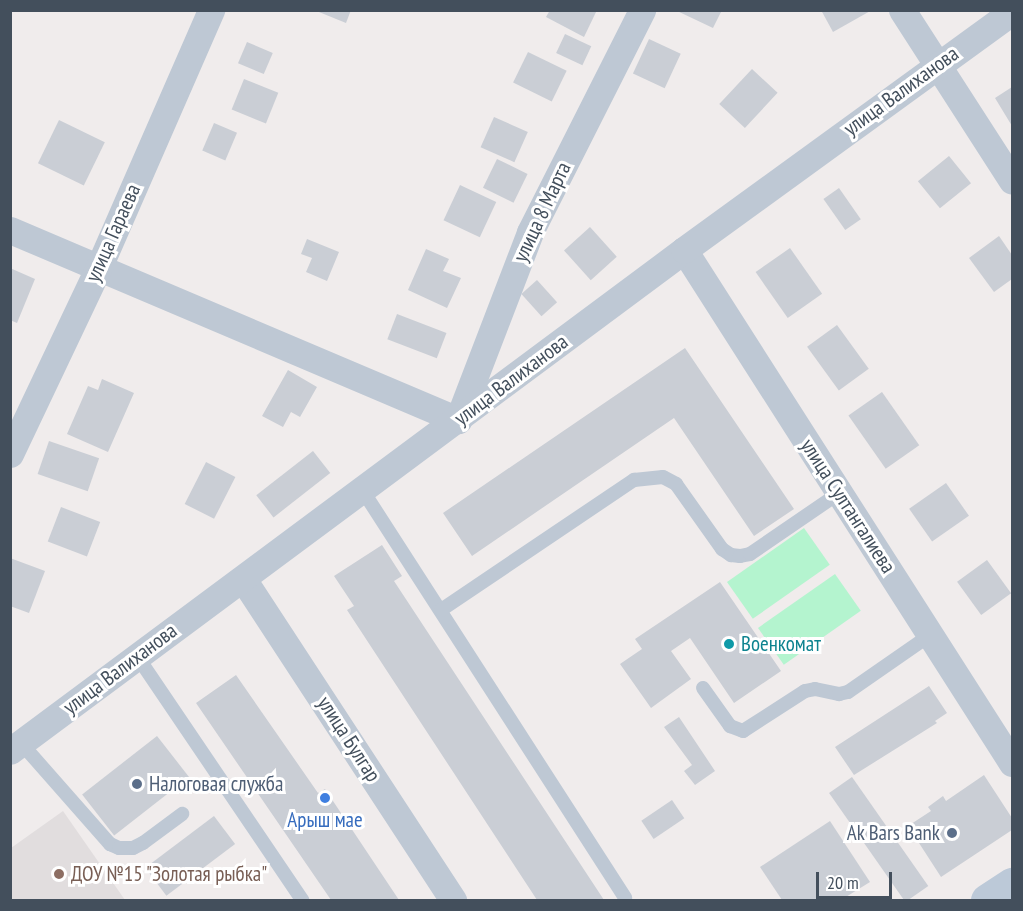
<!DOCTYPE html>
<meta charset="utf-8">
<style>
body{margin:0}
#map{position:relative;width:1023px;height:911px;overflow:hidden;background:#f0ecec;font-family:"PT Sans Narrow",sans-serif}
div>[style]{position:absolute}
.education>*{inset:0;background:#e1ddde}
.green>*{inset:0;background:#b4f4cf;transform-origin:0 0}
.building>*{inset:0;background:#caced5;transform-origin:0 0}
.service>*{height:14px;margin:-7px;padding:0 7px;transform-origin:7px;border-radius:7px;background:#bec8d4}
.minor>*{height:27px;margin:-13.5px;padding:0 13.5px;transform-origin:13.5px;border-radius:13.5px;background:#bec8d4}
.secondary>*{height:33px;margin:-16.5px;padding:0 16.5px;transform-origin:16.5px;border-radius:16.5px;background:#bcc9d8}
.dots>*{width:16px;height:16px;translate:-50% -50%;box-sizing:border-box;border:3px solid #fff;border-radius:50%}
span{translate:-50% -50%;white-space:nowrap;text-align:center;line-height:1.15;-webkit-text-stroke:6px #fff;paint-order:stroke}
.street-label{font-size:21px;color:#434f5c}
.culture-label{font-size:21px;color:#0d838f}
.left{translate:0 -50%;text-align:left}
.service-label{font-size:21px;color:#4e5e75}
.right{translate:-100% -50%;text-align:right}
.shop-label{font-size:21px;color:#366cbe}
.education-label{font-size:21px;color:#785e54}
.frame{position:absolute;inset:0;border:12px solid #434f5c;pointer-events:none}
.scale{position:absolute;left:816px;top:872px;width:76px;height:27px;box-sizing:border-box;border:3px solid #434f5c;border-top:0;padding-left:8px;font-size:18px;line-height:21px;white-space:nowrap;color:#434f5c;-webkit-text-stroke:4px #fff;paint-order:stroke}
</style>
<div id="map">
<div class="education">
<i style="clip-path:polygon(63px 811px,125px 900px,11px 900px,11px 848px)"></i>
</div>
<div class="green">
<i style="left:804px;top:528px;width:45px;height:94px;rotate:55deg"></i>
<i style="left:835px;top:574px;width:45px;height:94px;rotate:55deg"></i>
</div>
<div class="building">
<i style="clip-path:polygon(314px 10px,351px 10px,346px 23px)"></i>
<i style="clip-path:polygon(550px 10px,597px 10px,584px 37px,546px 17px)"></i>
<i style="clip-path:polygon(675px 10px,722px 10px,713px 28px)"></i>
<i style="clip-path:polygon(821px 10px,872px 10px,833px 32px)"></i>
<i style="left:565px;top:34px;width:29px;height:21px;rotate:25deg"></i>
<i style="left:649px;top:39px;width:35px;height:38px;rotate:25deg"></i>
<i style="left:247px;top:42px;width:28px;height:23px;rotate:23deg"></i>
<i style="left:528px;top:52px;width:43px;height:34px;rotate:26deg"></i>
<i style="left:752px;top:69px;width:35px;height:48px;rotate:43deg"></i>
<i style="left:244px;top:79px;width:37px;height:33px;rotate:22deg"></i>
<i style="clip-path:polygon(1012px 87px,1012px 126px,995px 98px)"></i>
<i style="left:494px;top:117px;width:37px;height:33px;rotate:24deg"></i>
<i style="left:59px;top:120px;width:51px;height:48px;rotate:26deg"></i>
<i style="left:214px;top:123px;width:25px;height:30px;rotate:23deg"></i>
<i style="left:949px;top:156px;width:35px;height:40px;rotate:51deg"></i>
<i style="left:497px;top:159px;width:34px;height:32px;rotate:26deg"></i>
<i style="left:460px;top:185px;width:40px;height:39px;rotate:25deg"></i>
<i style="left:839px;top:188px;width:38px;height:19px;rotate:55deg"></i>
<i style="left:590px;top:227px;width:40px;height:35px;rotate:48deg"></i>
<i style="clip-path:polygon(999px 236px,1012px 255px,1012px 279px,994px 292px,969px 258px)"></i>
<i style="clip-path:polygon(307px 239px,339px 252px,327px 281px,306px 272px,312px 258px,301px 254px)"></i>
<i style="left:790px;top:248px;width:56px;height:42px;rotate:55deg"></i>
<i style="clip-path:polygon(426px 249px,449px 259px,443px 271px,461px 278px,447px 308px,408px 290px)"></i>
<i style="clip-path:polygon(10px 268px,35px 279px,17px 323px,10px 320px)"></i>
<i style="left:537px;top:280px;width:30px;height:21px;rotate:48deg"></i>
<i style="left:397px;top:314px;width:53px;height:27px;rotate:21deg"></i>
<i style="left:837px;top:325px;width:54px;height:37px;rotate:54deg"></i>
<i style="clip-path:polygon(685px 348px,794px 509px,754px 536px,674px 418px,472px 556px,443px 513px)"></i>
<i style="clip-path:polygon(288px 370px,317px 387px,300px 417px,291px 412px,283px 427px,262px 416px)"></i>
<i style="clip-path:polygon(102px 379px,134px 393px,108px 452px,67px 434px,88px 386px,98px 390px)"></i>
<i style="left:882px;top:392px;width:65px;height:41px;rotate:55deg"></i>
<i style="left:49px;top:441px;width:53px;height:35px;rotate:19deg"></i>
<i style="left:313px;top:451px;width:28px;height:72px;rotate:52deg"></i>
<i style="left:206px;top:462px;width:33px;height:47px;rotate:27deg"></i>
<i style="left:946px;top:483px;width:40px;height:45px;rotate:55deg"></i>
<i style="left:61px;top:507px;width:42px;height:37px;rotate:21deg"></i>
<i style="clip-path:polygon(382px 545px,402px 576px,394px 581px,604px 900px,537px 900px,347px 610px,354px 606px,334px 576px)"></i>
<i style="clip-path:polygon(10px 558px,45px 571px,29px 613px,10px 606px)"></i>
<i style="left:987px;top:560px;width:41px;height:37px;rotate:54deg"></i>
<i style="clip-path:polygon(720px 582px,781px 671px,734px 703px,690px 638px,671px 651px,691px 679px,651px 708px,620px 664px,642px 649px,635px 639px)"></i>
<i style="clip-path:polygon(236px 675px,318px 793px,325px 789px,399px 900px,331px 900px,196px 703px)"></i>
<i style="clip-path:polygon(929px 686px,947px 713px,935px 721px,937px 723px,854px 775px,835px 747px)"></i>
<i style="clip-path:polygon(679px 717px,715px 771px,695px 785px,684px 771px,692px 765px,664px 727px)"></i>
<i style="left:157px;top:736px;width:52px;height:95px;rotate:52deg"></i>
<i style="clip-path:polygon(984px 775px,1012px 818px,1012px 830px,941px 877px,908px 826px,931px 811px,928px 807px,943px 796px,946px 801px)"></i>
<i style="left:852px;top:777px;width:133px;height:28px;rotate:55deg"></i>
<i style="left:672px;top:800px;width:22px;height:37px;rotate:56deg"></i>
<i style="left:214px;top:816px;width:35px;height:86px;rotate:53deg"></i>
<i style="clip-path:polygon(830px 821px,870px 882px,841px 900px,782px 900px,760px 867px)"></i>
</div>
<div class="service">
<i style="left:363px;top:491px;width:484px;rotate:57.2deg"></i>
<i style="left:441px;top:610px;width:233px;rotate:-34deg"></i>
<i style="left:634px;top:480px;width:29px;rotate:-6deg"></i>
<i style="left:663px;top:477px;width:15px;rotate:28deg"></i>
<i style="left:676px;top:484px;width:80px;rotate:54.7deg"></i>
<i style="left:722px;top:549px;width:11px;rotate:34deg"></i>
<i style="left:731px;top:555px;width:9px;rotate:6deg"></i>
<i style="left:740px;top:556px;width:10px;rotate:-11deg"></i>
<i style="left:750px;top:554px;width:108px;rotate:-34.4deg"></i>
<i style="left:137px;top:656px;width:295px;rotate:55.9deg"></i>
<i style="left:703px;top:688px;width:47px;rotate:54.6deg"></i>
<i style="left:730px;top:726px;width:14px;rotate:21deg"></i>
<i style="left:743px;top:731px;width:74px;rotate:-32.8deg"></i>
<i style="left:805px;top:691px;width:10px;rotate:-11deg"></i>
<i style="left:815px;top:689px;width:25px;rotate:12deg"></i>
<i style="left:839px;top:694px;width:9px;rotate:-13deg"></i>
<i style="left:848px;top:692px;width:100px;rotate:-34.8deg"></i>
<i style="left:21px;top:743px;width:135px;rotate:48.6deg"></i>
<i style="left:110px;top:844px;width:10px;rotate:24deg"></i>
<i style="left:119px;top:848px;width:14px"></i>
<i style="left:133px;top:848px;width:11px;rotate:-27deg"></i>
<i style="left:143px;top:843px;width:49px;rotate:-36.6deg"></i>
</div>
<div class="minor">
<i style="left:902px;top:10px;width:203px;rotate:57.2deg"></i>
<i style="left:10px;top:230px;width:487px;rotate:23deg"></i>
<i style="left:458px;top:420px;width:201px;rotate:-69deg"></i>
<i style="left:530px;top:232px;width:249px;rotate:-63.2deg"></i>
<i style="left:684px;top:250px;width:609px;rotate:57.41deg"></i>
<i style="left:10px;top:454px;width:205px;rotate:-64.6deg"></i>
<i style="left:98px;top:269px;width:283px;rotate:-66.4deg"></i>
<i style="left:243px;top:579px;width:384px;rotate:56.8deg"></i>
<i style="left:10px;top:751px;width:840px;rotate:-36.62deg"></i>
<i style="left:684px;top:250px;width:405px;rotate:-36deg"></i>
</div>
<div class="secondary">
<i style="left:987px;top:900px;width:30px;rotate:-33deg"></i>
</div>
<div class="dots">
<i style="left:729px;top:644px;background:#0f9aa8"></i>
<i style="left:137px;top:784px;background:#5c6f8a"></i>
<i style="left:325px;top:798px;background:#3f7fe0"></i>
<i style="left:952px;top:833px;background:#5c6f8a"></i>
<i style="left:59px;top:874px;background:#8d6e63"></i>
</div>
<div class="street-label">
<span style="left:901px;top:91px;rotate:-36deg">улица Валиханова</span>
<span style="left:542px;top:212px;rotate:-65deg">улица 8 Марта</span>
<span style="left:113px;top:233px;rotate:-66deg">улица Гараева</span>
<span style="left:511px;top:380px;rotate:-37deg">улица Валиханова</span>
<span style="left:848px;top:506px;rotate:57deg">улица Султангалиева</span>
<span style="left:120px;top:669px;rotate:-37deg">улица Валиханова</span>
<span style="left:349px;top:739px;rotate:57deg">улица Булгар</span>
</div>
<div class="culture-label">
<span class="left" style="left:741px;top:644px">Военкомат</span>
</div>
<div class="service-label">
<span class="left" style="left:149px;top:784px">Налоговая служба</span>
<span class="right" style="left:940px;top:833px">Ak Bars Bank</span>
</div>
<div class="shop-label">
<span style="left:325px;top:820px">Арыш мае</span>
</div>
<div class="education-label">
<span class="left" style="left:71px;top:874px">ДОУ №15 "Золотая рыбка"</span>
</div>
<div class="frame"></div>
<div class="scale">20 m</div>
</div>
